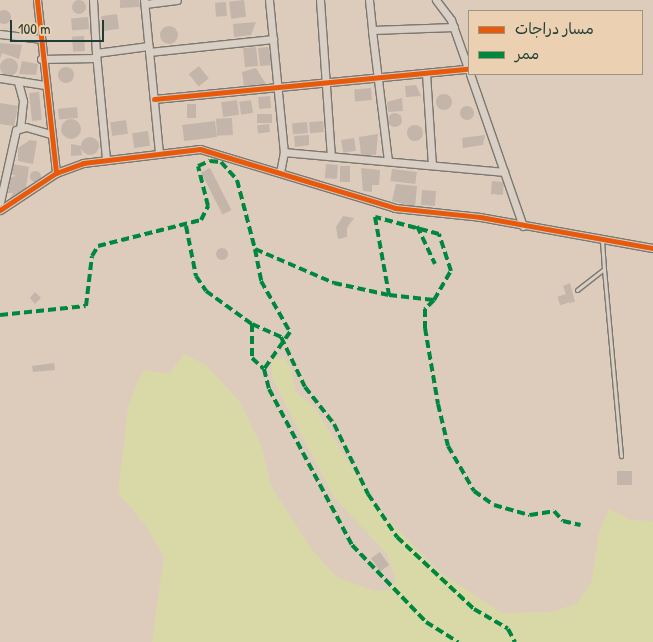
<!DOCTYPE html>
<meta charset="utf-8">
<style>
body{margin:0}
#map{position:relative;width:653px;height:642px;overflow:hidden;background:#ddccbc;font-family:"Patrick Hand","Playpen Sans Arabic",sans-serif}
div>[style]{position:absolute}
.green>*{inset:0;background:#d9d9a8}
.building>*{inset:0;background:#c4b5aa;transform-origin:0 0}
.round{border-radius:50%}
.roads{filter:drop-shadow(1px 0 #7a786f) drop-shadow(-1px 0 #7a786f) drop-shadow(0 1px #7a786f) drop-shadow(0 -1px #7a786f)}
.lane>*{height:3px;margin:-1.5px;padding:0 1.5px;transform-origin:1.5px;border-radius:1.5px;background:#d9cfc4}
.street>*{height:7px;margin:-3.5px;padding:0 3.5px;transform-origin:3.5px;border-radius:3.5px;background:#d9cfc4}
.quiet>*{height:4px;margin-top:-2px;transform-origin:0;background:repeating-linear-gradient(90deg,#00873e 0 8px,transparent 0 12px)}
.cycleway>*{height:5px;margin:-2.5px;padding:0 2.5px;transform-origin:2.5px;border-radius:2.5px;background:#e8590c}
span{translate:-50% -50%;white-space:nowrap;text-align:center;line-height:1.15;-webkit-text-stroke:4.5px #ebd1b2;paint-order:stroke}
.legend{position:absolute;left:468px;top:10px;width:175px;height:65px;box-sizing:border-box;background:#ebd1b2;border:1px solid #999680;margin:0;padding:6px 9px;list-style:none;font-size:15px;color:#1f3d34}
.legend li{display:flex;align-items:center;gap:10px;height:25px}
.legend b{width:25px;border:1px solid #999680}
.scale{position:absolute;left:10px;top:20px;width:94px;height:22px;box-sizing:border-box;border:2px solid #1f3d34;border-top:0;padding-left:6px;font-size:15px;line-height:18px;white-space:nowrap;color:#1f3d34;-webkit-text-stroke:4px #ebd1b2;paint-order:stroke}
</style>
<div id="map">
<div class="green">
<i style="clip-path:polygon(184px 354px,206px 365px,240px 402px,262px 448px,271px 486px,312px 550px,338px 578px,375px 591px,388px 590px,396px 580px,387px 554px,334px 497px,272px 378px,272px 359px,284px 358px,291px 368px,295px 391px,315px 408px,376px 507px,439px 572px,502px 613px,552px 612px,576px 604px,591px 584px,599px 534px,609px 509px,631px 520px,653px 521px,653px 642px,152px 642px,164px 557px,145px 524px,118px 493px,128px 407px,138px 381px,144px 370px,169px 374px)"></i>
</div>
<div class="building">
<i class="round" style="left:72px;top:0;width:14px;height:14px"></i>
<i style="clip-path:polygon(120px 0,139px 0,140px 7px,120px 8px)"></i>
<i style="left:244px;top:0;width:17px;height:15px;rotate:83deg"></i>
<i style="left:226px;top:2px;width:14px;height:11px;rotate:86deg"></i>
<i class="round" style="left:-3px;top:10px;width:14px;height:14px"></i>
<i style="left:117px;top:14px;width:15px;height:16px;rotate:82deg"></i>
<i style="left:88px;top:17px;width:12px;height:17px;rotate:85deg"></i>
<i style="clip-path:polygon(256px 22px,251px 35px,234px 37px,233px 24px)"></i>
<i class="round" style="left:160px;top:26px;width:18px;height:18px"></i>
<i style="left:84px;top:36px;width:15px;height:12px;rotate:86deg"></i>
<i style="clip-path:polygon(0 43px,22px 45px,19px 59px,2px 53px,0 59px)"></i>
<i style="left:256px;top:47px;width:19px;height:13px;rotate:84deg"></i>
<i style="clip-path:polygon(268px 47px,273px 65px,260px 66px,258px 48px)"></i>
<i class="round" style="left:0;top:58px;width:18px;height:18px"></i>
<i style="clip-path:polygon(22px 61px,38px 64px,36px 75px,19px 74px)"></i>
<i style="left:199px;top:66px;width:16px;height:13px;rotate:52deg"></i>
<i class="round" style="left:58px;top:67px;width:16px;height:16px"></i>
<i style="clip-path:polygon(256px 68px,266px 84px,244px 86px,242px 72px)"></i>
<i style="clip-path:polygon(416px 85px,421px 96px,406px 97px,405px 86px)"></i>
<i style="left:371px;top:88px;width:12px;height:17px;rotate:85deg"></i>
<i style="left:39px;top:92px;width:28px;height:10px;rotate:84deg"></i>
<i class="round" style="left:436px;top:94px;width:16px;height:16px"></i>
<i style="left:270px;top:96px;width:12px;height:12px;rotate:85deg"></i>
<i style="clip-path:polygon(402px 98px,403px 111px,388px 112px,387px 102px)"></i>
<i style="left:237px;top:100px;width:15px;height:16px;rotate:82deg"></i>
<i style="left:251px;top:100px;width:13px;height:12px;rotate:81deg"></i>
<i style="clip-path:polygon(0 103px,18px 106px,14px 126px,0 124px)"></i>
<i style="left:187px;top:104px;width:9px;height:14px"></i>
<i class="round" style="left:460px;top:106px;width:14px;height:14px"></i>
<i style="left:77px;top:107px;width:11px;height:19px;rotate:85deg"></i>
<i class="round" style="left:388px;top:113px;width:14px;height:14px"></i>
<i style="left:272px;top:114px;width:9px;height:15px;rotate:90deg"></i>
<i style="left:232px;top:118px;width:17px;height:16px;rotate:87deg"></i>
<i class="round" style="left:61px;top:119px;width:20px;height:20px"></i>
<i style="left:126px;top:120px;width:14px;height:16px;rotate:82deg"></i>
<i style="left:215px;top:121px;width:16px;height:33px;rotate:83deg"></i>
<i style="left:323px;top:121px;width:11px;height:14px;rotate:85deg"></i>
<i style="left:307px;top:122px;width:11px;height:15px;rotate:85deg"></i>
<i style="left:269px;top:124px;width:8px;height:12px;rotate:83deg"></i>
<i class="round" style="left:407px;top:125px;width:16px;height:16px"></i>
<i style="left:148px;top:131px;width:15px;height:16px;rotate:82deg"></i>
<i style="clip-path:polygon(378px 134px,376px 155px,361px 155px,359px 137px)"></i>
<i style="clip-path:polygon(309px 135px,309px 145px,295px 147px,294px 136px)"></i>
<i style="clip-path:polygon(485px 135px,483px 145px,463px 148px,462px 138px)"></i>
<i class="round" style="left:81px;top:137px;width:18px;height:18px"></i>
<i style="left:354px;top:138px;width:13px;height:13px;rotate:81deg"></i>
<i style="clip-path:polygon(30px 140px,37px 141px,33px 164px,18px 161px,18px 148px)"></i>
<i style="clip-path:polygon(71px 144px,81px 146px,82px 155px,71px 156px)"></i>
<i style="clip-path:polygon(13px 164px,29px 167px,25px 195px,7px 204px,13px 193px,8px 193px,11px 177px,16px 176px,12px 174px)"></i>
<i style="left:326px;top:164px;width:12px;height:14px;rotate:5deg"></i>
<i style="left:340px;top:166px;width:10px;height:16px"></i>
<i style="left:210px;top:168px;width:47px;height:10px;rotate:63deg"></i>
<i style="clip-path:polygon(361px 168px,380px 170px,379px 185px,372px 185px,372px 192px,363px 191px)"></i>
<i style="left:392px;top:169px;width:25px;height:12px;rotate:7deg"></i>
<i class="round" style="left:29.5px;top:170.5px;width:11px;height:11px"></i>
<i style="left:492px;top:181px;width:12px;height:13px;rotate:5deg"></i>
<i style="clip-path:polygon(396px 184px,417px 186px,415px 207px,392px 201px)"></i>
<i style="left:422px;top:190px;width:14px;height:15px;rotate:4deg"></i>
<i style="clip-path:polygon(343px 216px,354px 218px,347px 228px,347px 237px,338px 239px,336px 227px)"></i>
<i class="round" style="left:216px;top:248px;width:12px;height:12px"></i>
<i style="clip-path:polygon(570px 283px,575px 302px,569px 303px,563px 286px)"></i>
<i style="clip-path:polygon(35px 292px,41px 298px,35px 304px,30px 298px)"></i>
<i style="left:566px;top:294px;width:9px;height:9px;rotate:72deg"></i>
<i style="clip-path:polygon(54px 363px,55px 370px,33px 372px,32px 366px)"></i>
<i style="left:617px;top:471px;width:15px;height:14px"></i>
<i style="left:380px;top:552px;width:16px;height:11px;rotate:55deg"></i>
</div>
<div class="roads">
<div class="lane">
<i style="left:604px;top:269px;width:188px;rotate:84.8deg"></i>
<i style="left:577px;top:290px;width:34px;rotate:-38deg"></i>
<i style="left:604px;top:269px;width:29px;rotate:-94deg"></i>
</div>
<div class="street">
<i style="left:37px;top:0;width:174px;rotate:83.7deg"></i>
<i style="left:93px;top:0;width:53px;rotate:86.8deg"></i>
<i style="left:144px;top:0;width:153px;rotate:84.4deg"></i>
<i style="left:269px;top:0;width:153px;rotate:84.4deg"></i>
<i style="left:284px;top:152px;width:20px;rotate:101deg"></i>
<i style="left:320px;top:0;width:156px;rotate:86deg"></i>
<i style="left:369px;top:0;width:30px;rotate:84deg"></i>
<i style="left:436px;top:0;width:25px;rotate:53deg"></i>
<i style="left:451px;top:20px;width:54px;rotate:70.6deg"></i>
<i style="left:145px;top:4px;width:32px;rotate:-7deg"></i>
<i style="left:0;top:34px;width:38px;rotate:7deg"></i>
<i style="left:149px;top:52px;width:125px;rotate:-6deg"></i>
<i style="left:41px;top:59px;width:55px;rotate:-1deg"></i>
<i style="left:426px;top:73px;width:92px;rotate:86.3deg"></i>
<i style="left:470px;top:74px;width:161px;rotate:70.8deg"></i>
<i style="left:0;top:78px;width:45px;rotate:9deg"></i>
<i style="left:18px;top:82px;width:20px;rotate:75deg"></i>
<i style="left:23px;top:101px;width:27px;rotate:96deg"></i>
<i style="left:154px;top:99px;width:315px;rotate:-5.5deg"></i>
<i style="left:284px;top:152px;width:221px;rotate:5.2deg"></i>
<i style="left:106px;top:159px;width:106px;rotate:-95.4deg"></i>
<i style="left:96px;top:53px;width:53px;rotate:-7.5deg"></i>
<i style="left:388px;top:161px;width:132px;rotate:-97deg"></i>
<i style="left:372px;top:30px;width:82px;rotate:-2.1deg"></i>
<i style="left:0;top:202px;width:74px;rotate:-77.5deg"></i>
<i style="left:16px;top:130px;width:10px;rotate:-17deg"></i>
<i style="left:26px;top:127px;width:25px;rotate:16deg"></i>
<i style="left:0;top:210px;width:67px;rotate:-33.5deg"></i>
<i style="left:56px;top:173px;width:29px;rotate:-20deg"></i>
<i style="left:83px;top:163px;width:118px;rotate:-6.8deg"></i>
<i style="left:200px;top:149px;width:204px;rotate:16.8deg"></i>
<i style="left:395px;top:208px;width:85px;rotate:6deg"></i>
<i style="left:480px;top:217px;width:176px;rotate:10.2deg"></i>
</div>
</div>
<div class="quiet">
<i style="left:186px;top:226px;width:51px;rotate:78.7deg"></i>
<i style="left:196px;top:276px;width:18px;rotate:56deg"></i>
<i style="left:206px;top:291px;width:57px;rotate:35.7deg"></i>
<i style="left:252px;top:324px;width:32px;rotate:24deg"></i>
<i style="left:281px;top:337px;width:55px;rotate:64.4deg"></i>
<i style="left:305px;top:387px;width:47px;rotate:51.9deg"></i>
<i style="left:334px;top:424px;width:78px;rotate:64.1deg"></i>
<i style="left:368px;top:494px;width:52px;rotate:56deg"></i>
<i style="left:397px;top:537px;width:105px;rotate:43.1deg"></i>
<i style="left:474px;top:609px;width:39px;rotate:30deg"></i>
<i style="left:508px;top:629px;width:15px;rotate:62deg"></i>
<i style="left:417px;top:226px;width:42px;rotate:64.7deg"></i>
<i style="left:255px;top:249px;width:33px;rotate:79deg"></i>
<i style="left:261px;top:281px;width:59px;rotate:60.4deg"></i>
<i style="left:290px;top:332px;width:45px;rotate:125.1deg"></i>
<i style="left:264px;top:369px;width:21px;rotate:76deg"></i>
<i style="left:269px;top:389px;width:177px;rotate:62deg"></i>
<i style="left:352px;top:545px;width:107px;rotate:46.1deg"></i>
<i style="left:426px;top:622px;width:38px;rotate:32deg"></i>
<i style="left:434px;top:300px;width:13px;rotate:135deg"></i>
<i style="left:425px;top:309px;width:19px;rotate:90deg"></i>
<i style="left:425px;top:328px;width:77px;rotate:80.3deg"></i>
<i style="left:438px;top:404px;width:43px;rotate:76.6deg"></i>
<i style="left:448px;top:446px;width:52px;rotate:60deg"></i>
<i style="left:474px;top:491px;width:24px;rotate:35deg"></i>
<i style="left:494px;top:505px;width:37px;rotate:16deg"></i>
<i style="left:530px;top:515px;width:24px;rotate:-9deg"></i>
<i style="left:554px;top:511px;width:13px;rotate:48deg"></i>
<i style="left:563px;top:521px;width:18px;rotate:13deg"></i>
<i style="left:0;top:315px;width:86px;rotate:-6deg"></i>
<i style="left:86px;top:306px;width:50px;rotate:-83.2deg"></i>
<i style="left:92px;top:256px;width:12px;rotate:-59deg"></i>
<i style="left:98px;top:246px;width:106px;rotate:-14.2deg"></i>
<i style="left:201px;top:220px;width:16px;rotate:-63deg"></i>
<i style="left:208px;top:206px;width:41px;rotate:-104deg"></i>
<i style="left:198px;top:166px;width:13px;rotate:-23deg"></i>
<i style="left:210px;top:161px;width:11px;rotate:5deg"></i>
<i style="left:221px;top:162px;width:24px;rotate:48deg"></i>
<i style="left:237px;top:180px;width:71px;rotate:75.4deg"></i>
<i style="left:255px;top:249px;width:86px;rotate:23.3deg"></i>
<i style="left:334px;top:283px;width:56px;rotate:12.3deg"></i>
<i style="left:389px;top:295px;width:45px;rotate:6.3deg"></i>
<i style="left:434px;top:300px;width:34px;rotate:-60deg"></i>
<i style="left:451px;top:271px;width:39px;rotate:-108deg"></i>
<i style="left:439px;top:234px;width:66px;rotate:-165.1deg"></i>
<i style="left:375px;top:217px;width:79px;rotate:79.8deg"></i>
<i style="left:252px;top:324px;width:34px;rotate:90deg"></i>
<i style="left:252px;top:358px;width:16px;rotate:43deg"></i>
</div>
<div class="cycleway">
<i style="left:37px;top:0;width:174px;rotate:83.7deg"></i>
<i style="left:154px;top:99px;width:315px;rotate:-5.5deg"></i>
<i style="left:0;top:210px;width:67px;rotate:-33.5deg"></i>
<i style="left:56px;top:173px;width:29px;rotate:-20deg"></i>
<i style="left:83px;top:163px;width:118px;rotate:-6.8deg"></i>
<i style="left:200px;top:149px;width:204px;rotate:16.8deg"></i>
<i style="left:395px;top:208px;width:85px;rotate:6deg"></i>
<i style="left:480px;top:217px;width:176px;rotate:10.2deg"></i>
</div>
<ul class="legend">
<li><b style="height:6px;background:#e8590c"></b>مسار دراجات</li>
<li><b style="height:6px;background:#00873e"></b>ممر</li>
</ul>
<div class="scale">100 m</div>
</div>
